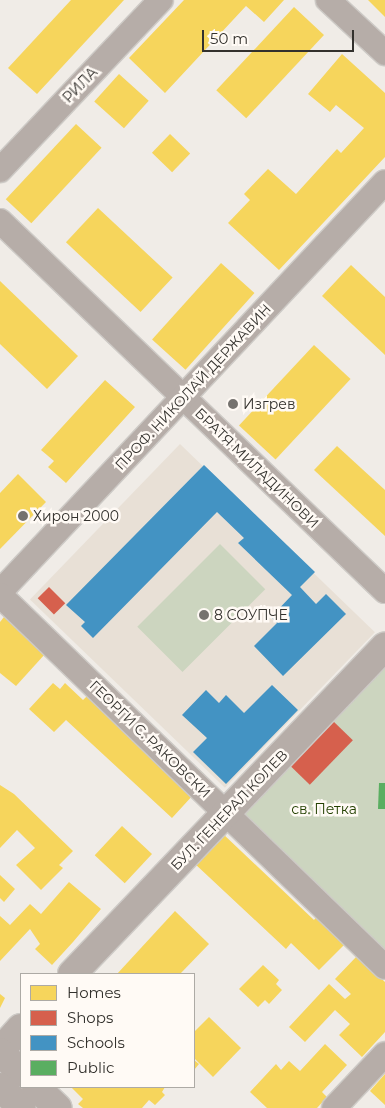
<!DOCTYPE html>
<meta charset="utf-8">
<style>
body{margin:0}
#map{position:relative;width:385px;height:1108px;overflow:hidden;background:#f0ece7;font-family:Montserrat,sans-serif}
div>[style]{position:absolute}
.built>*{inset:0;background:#e8e0d6;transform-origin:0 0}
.green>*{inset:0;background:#ccd5bf;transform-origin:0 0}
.homes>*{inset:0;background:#f6d55c;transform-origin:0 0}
.shops>*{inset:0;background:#d6604d;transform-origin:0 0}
.schools>*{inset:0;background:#4393c3}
.public>*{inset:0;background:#5aae61}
.roads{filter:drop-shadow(1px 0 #cdcac6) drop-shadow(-1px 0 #cdcac6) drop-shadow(0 1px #cdcac6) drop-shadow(0 -1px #cdcac6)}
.minor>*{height:24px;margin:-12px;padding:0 12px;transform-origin:12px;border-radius:12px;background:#b6ada8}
.tertiary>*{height:28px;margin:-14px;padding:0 14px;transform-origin:14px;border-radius:14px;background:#b6ada8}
.dots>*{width:14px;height:14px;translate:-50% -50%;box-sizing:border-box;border:2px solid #fffaf5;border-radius:50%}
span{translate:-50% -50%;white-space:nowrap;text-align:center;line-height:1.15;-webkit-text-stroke:5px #fffaf5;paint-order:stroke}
.street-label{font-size:14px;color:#33312d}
.poi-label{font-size:14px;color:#33312d}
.left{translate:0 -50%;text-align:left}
.park-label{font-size:14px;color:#234000}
.legend{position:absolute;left:20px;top:973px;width:175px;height:115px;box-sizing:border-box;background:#fffaf5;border:1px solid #adaaa5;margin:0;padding:6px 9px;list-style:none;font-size:15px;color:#33312d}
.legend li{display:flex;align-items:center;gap:10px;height:25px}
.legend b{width:25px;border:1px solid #adaaa5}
.scale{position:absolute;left:202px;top:30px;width:152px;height:22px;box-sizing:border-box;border:2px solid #33312d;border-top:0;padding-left:6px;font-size:15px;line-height:18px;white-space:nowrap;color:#33312d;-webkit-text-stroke:4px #fffaf5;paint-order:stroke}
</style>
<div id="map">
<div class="built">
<i style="left:180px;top:444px;width:271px;height:216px;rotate:44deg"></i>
</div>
<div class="green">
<i style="left:220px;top:544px;width:64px;height:117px;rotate:45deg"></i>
<i style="clip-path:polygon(385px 660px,385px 955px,237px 810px)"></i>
</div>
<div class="homes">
<i style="clip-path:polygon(71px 0,124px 0,37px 94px,8px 68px)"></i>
<i style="clip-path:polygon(184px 0,284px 0,264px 22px,246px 6px,165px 93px,129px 58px)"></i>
<i style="clip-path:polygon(368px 0,385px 0,385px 17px)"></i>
<i style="left:294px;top:7px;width:41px;height:114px;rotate:43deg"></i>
<i style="clip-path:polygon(342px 54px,385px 93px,385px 157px,279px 270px,228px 223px,250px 200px,244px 194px,268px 169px,296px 194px,337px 149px,341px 153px,364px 128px,336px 105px,330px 112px,308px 94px)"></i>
<i style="left:119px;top:74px;width:40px;height:37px;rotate:42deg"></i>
<i style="left:76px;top:124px;width:35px;height:103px;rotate:43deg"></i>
<i style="left:170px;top:134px;width:28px;height:26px;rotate:44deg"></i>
<i style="left:98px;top:208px;width:102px;height:47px;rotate:43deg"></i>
<i style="left:221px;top:263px;width:45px;height:103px;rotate:42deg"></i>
<i style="clip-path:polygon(351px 265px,385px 297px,385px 355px,322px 296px)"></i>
<i style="clip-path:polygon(0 281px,78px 356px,47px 389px,0 344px)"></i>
<i style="left:314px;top:345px;width:50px;height:110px;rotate:43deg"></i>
<i style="clip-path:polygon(105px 380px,135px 407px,66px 483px,48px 467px,54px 461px,41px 450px)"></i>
<i style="clip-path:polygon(337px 446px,385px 490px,385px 536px,314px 470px)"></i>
<i style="clip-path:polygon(18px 474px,46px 502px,0 549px,0 493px)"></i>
<i style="clip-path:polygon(4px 617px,45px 654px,16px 686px,0 673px,0 622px)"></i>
<i style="clip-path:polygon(53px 683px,60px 689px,65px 683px,83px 700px,88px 695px,194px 794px,172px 818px,66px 720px,54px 732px,29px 709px)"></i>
<i style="clip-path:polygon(0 785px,14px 794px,73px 851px,59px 865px,63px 868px,41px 890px,16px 865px,35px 848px,17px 830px,0 848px)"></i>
<i style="left:122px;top:826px;width:41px;height:40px;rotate:43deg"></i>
<i style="clip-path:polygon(222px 833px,314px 920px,318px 915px,346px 943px,319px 970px,291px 943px,286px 949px,194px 863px)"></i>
<i style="clip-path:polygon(0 875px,15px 889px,4px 902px,0 898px)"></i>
<i style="clip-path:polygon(69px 882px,101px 909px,73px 942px,52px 965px,35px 949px,40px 944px,30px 929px,0 961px,0 916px,10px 925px,30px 904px,41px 914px)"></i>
<i style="clip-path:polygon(175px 911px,209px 944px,180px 974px,117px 974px)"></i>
<i style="clip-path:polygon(357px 956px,385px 982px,385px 1032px,362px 1057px,339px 1035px,350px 1024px,335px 1010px,305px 1042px,289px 1027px,329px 984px,345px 999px,351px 994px,335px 979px)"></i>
<i style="clip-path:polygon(263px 965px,279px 980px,276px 984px,282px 990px,269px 1004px,265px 1000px,258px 1007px,239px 989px)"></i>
<i style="clip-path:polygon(0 994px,5px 998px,0 1008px)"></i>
<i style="clip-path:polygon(209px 1017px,241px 1048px,213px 1077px,194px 1058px,194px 1032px)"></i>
<i style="clip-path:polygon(325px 1044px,347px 1065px,322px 1092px,327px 1097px,317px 1108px,267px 1108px,250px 1092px,276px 1064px,281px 1070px,289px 1061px,300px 1071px)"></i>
<i style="clip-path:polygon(194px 1060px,199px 1064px,194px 1070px)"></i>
<i style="clip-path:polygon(385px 1074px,385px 1105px,370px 1091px)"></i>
<i style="clip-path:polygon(71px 1087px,165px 1087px,162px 1092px,165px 1095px,155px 1105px,149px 1100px,142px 1108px,83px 1108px,78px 1104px,83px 1099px)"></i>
</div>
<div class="shops">
<i style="left:49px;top:587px;width:23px;height:16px;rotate:45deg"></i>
<i style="left:332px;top:720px;width:29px;height:62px;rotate:44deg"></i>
</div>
<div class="schools">
<i style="clip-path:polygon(204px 465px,315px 572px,300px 587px,316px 604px,326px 594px,346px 614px,283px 676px,254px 646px,277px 623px,271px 617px,292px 595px,238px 543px,244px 538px,217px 512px,93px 638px,81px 626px,85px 622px,66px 605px)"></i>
<i style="clip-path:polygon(272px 685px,298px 710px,226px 784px,193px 752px,207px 738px,182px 715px,206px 690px,219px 703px,226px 695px,244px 713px)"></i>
</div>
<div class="public">
<i style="clip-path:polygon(379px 783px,385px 783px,385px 809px,378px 809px)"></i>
</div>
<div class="roads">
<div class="minor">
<i style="left:328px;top:0;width:78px;rotate:42.9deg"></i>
<i style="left:0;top:170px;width:234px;rotate:-46.6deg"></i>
<i style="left:0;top:221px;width:534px;rotate:43.86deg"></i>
<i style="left:0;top:592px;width:562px;rotate:-46.8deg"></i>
<i style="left:0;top:595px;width:535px;rotate:44.02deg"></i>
<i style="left:334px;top:1108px;width:74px;rotate:-46.6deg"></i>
</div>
<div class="tertiary">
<i style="left:72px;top:974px;width:453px;rotate:-46.3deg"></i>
<i style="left:0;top:1051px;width:31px;rotate:-48deg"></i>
<i style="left:0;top:1052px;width:29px;rotate:44deg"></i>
<i style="left:0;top:1087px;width:30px;rotate:44deg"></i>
<i style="left:36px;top:1087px;width:30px;rotate:44deg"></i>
</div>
</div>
<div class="dots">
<i style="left:233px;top:404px;background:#75726e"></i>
<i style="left:23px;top:516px;background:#75726e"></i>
<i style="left:204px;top:615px;background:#75726e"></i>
</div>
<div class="street-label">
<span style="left:80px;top:85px;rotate:-46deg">РИЛА</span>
<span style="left:193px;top:387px;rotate:-47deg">ПРОФ. НИКОЛАЙ ДЕРЖАВИН</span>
<span style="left:257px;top:468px;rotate:44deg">БРАТЯ МИЛАДИНОВИ</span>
<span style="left:150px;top:739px;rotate:44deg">ГЕОРГИ С. РАКОВСКИ</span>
<span style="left:229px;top:810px;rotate:-46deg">БУЛ. ГЕНЕРАЛ КОЛЕВ</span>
</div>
<div class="poi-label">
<span class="left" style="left:243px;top:404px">Изгрев</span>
<span class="left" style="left:33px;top:516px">Хирон 2000</span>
<span class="left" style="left:214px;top:615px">8 СОУПЧЕ</span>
</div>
<div class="park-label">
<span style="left:324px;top:809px">св. Петка</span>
</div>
<ul class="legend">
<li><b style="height:14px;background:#f6d55c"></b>Homes</li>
<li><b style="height:14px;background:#d6604d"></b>Shops</li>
<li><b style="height:14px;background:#4393c3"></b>Schools</li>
<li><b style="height:14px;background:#5aae61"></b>Public</li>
</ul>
<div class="scale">50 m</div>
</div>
